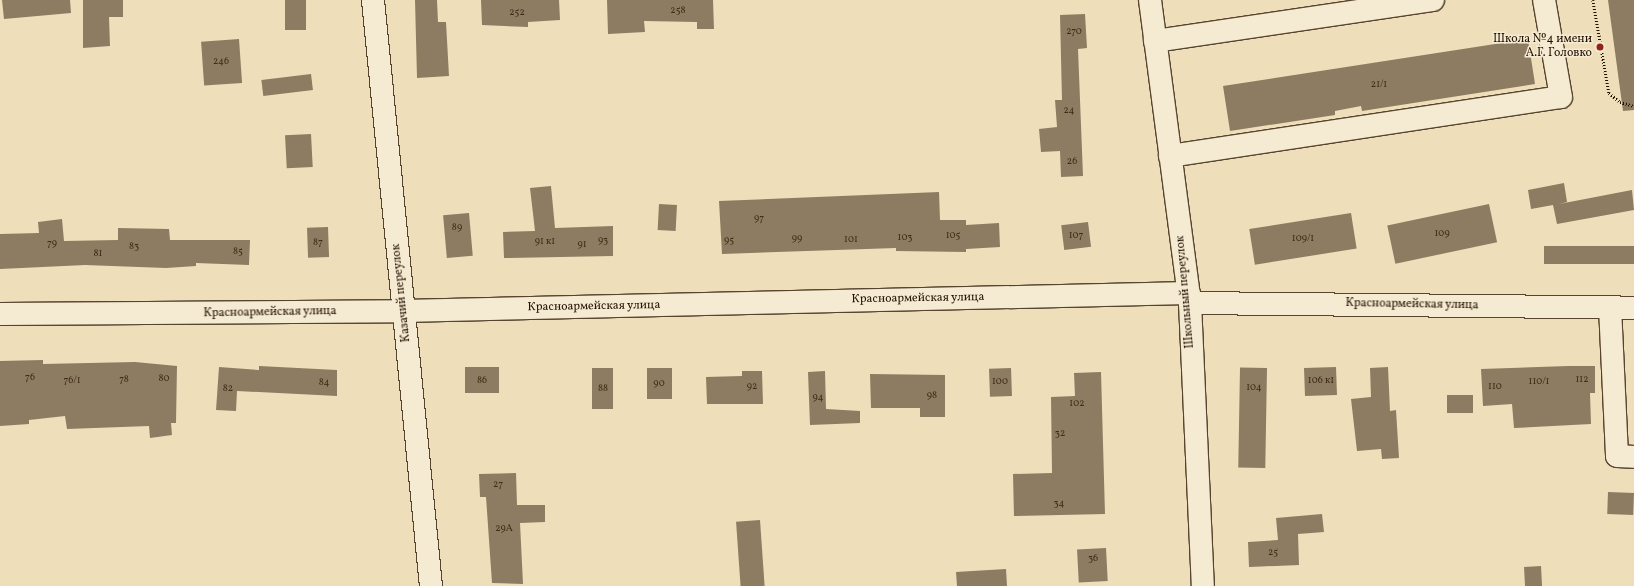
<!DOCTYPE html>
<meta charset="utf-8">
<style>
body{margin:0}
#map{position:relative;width:1634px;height:586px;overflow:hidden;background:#efdeba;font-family:Vollkorn,serif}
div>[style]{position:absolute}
.building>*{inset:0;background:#8d7c61;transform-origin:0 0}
.path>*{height:2.5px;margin-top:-1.25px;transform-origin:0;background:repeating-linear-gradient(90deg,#231100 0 1px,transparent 0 3px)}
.roads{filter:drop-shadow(1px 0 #56442e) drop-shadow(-1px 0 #56442e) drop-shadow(0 1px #56442e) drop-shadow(0 -1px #56442e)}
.minor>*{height:22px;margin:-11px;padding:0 11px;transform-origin:11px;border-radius:11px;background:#f5ead2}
.dots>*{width:11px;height:11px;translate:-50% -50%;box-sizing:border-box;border:2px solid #f5ead2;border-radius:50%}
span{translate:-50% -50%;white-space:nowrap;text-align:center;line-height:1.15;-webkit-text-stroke:3px #f5ead2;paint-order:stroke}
.number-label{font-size:10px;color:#3e2c18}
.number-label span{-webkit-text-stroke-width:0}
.poi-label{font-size:12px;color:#231100}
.right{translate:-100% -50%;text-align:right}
.street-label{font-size:12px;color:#231100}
</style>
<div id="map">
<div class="building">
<i style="clip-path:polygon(2px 0,70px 0,71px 13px,4px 19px)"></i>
<i style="clip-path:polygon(83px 0,123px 0,123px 17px,109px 17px,110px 46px,83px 48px)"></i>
<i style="left:285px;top:0;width:21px;height:30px"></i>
<i style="clip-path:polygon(415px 0,437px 0,438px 22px,446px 22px,449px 76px,417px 78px)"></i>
<i style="clip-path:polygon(481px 0,559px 0,560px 20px,528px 22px,528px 27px,482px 25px)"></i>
<i style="clip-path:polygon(607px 0,713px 0,714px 29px,697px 29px,697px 22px,644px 21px,645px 32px,608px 34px)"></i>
<i style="clip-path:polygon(1608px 0,1634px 0,1634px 110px,1623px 111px)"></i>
<i style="clip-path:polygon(1085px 14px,1087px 48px,1078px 49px,1083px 176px,1061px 177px,1060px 151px,1041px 152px,1039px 129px,1057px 127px,1055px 100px,1062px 100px,1060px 15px)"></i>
<i style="left:239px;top:39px;width:44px;height:38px;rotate:86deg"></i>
<i style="clip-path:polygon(1528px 39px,1535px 84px,1362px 111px,1361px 106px,1335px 111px,1335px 115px,1230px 131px,1223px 86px)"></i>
<i style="left:311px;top:74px;width:16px;height:50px;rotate:83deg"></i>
<i style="left:311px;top:134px;width:33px;height:26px;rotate:87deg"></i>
<i style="clip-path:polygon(1564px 183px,1567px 202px,1559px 204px,1632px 190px,1634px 210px,1557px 224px,1553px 205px,1531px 209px,1528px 190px)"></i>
<i style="clip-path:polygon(551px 186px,555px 228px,613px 226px,613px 256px,504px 258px,503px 232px,535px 231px,530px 188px)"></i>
<i style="clip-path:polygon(939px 192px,940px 220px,966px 220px,966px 225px,999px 223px,1000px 247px,966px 249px,966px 252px,896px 251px,896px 248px,722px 254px,719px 201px)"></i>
<i style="left:659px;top:204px;width:18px;height:26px;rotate:3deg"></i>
<i style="left:1489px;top:204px;width:39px;height:104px;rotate:78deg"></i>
<i style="left:469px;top:213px;width:43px;height:26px;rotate:85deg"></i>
<i style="left:1351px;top:213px;width:36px;height:103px;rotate:81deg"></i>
<i style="clip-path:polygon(62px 219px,64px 241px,118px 240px,118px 228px,169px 229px,170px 240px,250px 240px,249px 265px,196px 263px,196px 266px,166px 268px,85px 265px,0 269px,0 234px,39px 233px,38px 222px)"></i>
<i style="left:1088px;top:222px;width:25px;height:27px;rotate:83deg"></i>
<i style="left:328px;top:227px;width:30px;height:21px;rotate:88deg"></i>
<i style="left:1634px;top:246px;width:18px;height:90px;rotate:90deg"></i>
<i style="clip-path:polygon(43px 360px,43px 364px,135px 362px,177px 366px,176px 423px,171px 423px,172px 435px,150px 438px,149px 426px,67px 429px,65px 416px,29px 420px,29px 424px,0 426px,0 361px)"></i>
<i style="clip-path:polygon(259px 366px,337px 370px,337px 396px,237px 391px,236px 411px,216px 410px,219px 367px,259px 370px)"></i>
<i style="clip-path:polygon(1568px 366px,1595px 366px,1595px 393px,1590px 393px,1591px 424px,1514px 428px,1512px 404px,1483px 406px,1481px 369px)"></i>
<i style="left:499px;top:367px;width:26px;height:34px;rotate:90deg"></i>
<i style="left:1336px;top:367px;width:28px;height:32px;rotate:88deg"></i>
<i style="clip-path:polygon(1388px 367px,1390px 411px,1396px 410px,1399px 458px,1382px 459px,1381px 449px,1357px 451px,1351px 399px,1371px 397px,1370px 368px)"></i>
<i style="left:592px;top:368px;width:21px;height:41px"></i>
<i style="left:647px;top:368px;width:25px;height:31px"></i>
<i style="left:1011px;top:368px;width:28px;height:22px;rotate:88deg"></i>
<i style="left:1267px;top:368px;width:100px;height:27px;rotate:91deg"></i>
<i style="clip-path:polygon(742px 371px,762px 371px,763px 404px,707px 404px,706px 377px,742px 376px)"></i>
<i style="clip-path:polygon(825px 371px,826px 409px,860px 411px,860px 423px,810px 425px,808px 372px)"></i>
<i style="clip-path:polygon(1101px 372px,1105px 514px,1014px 516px,1013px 474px,1052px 473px,1051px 397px,1075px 396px,1074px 373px)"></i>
<i style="clip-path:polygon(870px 374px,945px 375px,945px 417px,920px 417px,920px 408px,871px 408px)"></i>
<i style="left:1447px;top:395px;width:26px;height:18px"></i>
<i style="clip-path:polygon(516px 473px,517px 505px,545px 505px,545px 522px,520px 523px,523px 584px,492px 583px,486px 497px,480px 497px,479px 474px)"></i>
<i style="left:1608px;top:492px;width:26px;height:22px;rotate:2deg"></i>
<i style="clip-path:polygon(1322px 514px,1324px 532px,1298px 534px,1299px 565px,1249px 567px,1248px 542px,1278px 540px,1276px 518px)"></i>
<i style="left:760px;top:520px;width:66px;height:24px;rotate:86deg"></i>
<i style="left:1106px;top:548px;width:33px;height:29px;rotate:87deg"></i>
<i style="left:1541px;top:566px;width:20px;height:17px;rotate:87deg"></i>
<i style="clip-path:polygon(1006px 569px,1007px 586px,957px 586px,956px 572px)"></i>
</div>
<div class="path">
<i style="left:1593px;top:0;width:94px;rotate:80.2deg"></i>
<i style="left:1609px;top:93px;width:14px;rotate:39deg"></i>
<i style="left:1620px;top:102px;width:15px;rotate:16deg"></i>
</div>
<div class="roads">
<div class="minor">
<i style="left:373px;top:0;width:589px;rotate:84.35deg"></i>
<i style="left:1150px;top:0;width:306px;rotate:82.5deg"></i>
<i style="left:1190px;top:303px;width:283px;rotate:87.4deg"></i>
<i style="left:1155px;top:41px;width:281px;rotate:-8.4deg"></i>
<i style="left:1170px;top:156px;width:395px;rotate:-8.6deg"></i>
<i style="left:1561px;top:97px;width:98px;rotate:-99.9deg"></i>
<i style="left:1190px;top:303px;width:444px;rotate:0.6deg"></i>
<i style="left:1610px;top:307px;width:149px;rotate:87.3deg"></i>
<i style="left:1617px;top:456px;width:17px;rotate:3deg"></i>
<i style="left:0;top:314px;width:403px;rotate:-0.4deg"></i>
<i style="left:403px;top:311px;width:786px;rotate:-1.31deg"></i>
</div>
</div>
<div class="dots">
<i style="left:1600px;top:47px;background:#8f2418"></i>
</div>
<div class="number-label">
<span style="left:678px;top:11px">258</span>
<span style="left:517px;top:13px">252</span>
<span style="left:1074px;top:32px">270</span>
<span style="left:221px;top:62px">246</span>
<span style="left:1379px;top:85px">21/1</span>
<span style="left:1069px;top:111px">24</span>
<span style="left:1072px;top:162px">26</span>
<span style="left:759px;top:219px">97</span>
<span style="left:457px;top:228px">89</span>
<span style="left:1442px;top:234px">109</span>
<span style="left:953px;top:236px">105</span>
<span style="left:1076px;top:236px">107</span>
<span style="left:905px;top:238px">103</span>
<span style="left:797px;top:239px">99</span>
<span style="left:1303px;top:239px">109/1</span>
<span style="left:851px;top:240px">101</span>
<span style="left:603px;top:241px">93</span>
<span style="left:729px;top:241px">95</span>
<span style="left:545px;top:242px">91 к1</span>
<span style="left:318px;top:243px">87</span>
<span style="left:52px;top:244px">79</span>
<span style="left:582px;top:245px">91</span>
<span style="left:134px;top:247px">83</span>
<span style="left:238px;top:252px">85</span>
<span style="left:98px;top:254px">81</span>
<span style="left:30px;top:378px">76</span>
<span style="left:164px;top:379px">80</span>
<span style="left:124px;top:380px">78</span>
<span style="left:1582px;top:380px">112</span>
<span style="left:72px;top:381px">76/1</span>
<span style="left:482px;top:381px">86</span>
<span style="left:1321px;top:381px">106 к1</span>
<span style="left:1000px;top:382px">100</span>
<span style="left:1539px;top:382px">110/1</span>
<span style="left:324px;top:383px">84</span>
<span style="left:659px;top:384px">90</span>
<span style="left:752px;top:387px">92</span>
<span style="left:1495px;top:387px">110</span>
<span style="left:1254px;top:388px">104</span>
<span style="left:228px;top:389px">82</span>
<span style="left:603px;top:389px">88</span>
<span style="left:932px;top:396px">98</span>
<span style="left:818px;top:398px">94</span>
<span style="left:1077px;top:404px">102</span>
<span style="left:1060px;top:434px">32</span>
<span style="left:498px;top:485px">27</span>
<span style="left:1059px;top:504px">34</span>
<span style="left:504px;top:529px">29А</span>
<span style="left:1273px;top:553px">25</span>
<span style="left:1093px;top:559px">36</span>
</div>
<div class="poi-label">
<span class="right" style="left:1592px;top:47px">Школа №4 имени<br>А.Г. Головко</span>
</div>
<div class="street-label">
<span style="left:1186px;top:292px;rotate:-95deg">Школьный переулок</span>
<span style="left:402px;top:293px;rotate:-96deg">Казачий переулок</span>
<span style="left:918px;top:299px;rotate:-1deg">Красноармейская улица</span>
<span style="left:1412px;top:305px;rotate:1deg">Красноармейская улица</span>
<span style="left:594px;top:307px;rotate:-1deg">Красноармейская улица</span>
<span style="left:270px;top:313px;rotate:-1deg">Красноармейская улица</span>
</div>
</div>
